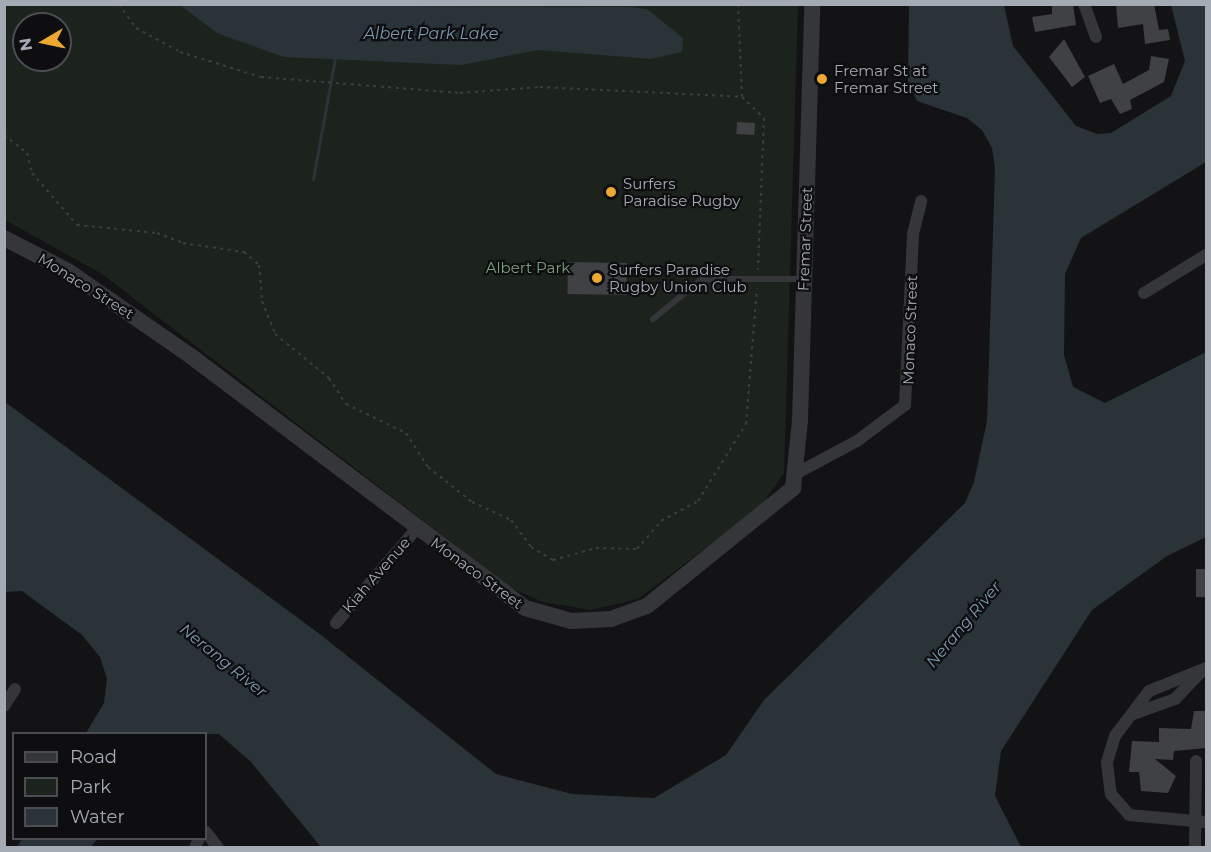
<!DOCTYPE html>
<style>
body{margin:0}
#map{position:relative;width:1211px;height:852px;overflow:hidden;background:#131315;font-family:Montserrat,sans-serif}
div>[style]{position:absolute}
.green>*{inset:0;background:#1c231c}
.water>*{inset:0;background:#2a3338}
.stream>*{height:3px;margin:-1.5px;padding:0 1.5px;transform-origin:1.5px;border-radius:1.5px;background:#2a3338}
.building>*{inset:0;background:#3f4145;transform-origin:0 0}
.path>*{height:2px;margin-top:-1px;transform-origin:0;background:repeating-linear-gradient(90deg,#3b3d41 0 3px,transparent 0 7.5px)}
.service>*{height:6px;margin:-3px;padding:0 3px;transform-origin:3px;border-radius:3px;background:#34363a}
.minor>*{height:12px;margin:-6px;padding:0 6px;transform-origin:6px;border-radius:6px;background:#34363a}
.tertiary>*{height:16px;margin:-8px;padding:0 8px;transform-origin:8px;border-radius:8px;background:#34363a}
.dots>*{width:16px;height:16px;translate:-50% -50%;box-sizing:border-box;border:3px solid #0e0e10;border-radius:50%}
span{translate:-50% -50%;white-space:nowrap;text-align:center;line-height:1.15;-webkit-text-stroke:4.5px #0e0e10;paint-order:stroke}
.poi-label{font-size:15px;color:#a5abb5}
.left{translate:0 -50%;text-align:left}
.street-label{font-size:15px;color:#a5abb5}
.park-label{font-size:15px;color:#7da07d}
.water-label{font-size:16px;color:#7d9ab0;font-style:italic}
.frame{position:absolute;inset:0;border:6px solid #a5abb5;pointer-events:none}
.legend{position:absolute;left:12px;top:732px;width:195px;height:108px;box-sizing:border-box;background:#0e0e10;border:2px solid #4a4d52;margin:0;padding:8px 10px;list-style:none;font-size:18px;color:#a5abb5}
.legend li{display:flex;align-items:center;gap:12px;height:30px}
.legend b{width:30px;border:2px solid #4a4d52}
.north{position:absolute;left:12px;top:12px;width:60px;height:60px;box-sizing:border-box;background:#0e0e10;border:2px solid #4a4d52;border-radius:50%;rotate:261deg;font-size:16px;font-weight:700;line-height:24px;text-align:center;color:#a5abb5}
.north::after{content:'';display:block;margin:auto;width:21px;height:27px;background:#eda733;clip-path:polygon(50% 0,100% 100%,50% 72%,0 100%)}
</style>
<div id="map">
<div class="green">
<i style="clip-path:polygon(evenodd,4px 5px,798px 5px,784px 473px,760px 507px,638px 599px,591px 610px,543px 602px,511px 588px,102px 274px,5px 220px,4px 5px,24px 24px,60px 24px,60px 60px,24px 60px,24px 24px)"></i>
</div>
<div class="water">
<i style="clip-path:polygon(180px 5px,630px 7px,647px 9px,683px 38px,682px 52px,651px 59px,538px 50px,461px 65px,284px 57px,217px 33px)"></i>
<i style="clip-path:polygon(909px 5px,1004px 5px,1013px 46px,1076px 126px,1097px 134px,1111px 133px,1171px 96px,1185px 61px,1171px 5px,1206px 5px,1206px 162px,1081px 238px,1065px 274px,1064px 355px,1073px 387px,1105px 403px,1206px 352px,1206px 537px,1167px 556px,1092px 610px,1001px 751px,995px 796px,1021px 847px,321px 847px,250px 761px,219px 734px,86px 733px,104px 703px,107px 679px,100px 657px,82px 635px,22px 591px,5px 592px,5px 402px,317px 632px,496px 774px,572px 794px,654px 798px,726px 755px,764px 700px,965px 503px,974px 482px,987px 421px,995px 169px,992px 148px,982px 130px,967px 118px,917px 101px,908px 82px)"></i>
<i style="clip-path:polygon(22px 839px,22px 838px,97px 839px,91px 847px,17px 847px)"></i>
</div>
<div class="stream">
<i style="left:313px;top:179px;width:123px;rotate:-79.7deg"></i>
</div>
<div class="building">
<i style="clip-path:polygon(1052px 4px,1073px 4px,1076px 25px,1035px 32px,1032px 17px,1052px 14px)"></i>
<i style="clip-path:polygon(1116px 4px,1154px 4px,1159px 30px,1168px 29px,1170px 40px,1145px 44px,1143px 24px,1118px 28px)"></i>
<i style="clip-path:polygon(1064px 39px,1085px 77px,1072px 87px,1049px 57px)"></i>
<i style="clip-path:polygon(1151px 56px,1169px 59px,1164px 82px,1130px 100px,1132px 109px,1120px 114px,1111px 99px,1100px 103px,1088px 76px,1114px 64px,1123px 84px,1149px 70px)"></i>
<i style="left:737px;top:122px;width:18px;height:12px;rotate:3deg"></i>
<i style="left:568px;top:262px;width:59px;height:32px;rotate:1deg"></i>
<i style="left:1196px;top:569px;width:10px;height:28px"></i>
<i style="clip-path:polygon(1194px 711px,1206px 711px,1206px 748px,1174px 751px,1173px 760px,1155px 759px,1176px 776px,1168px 793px,1141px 791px,1139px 772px,1129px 772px,1132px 741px,1159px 742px,1159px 728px,1191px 729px)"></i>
</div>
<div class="path">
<i style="left:119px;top:4px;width:29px;rotate:55deg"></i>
<i style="left:136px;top:28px;width:50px;rotate:28.6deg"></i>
<i style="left:180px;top:52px;width:85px;rotate:17.2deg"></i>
<i style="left:261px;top:77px;width:200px;rotate:4.6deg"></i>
<i style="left:460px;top:93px;width:80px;rotate:-4.3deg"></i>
<i style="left:540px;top:87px;width:202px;rotate:2.8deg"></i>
<i style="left:742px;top:97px;width:30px;rotate:44deg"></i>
<i style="left:764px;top:118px;width:152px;rotate:92.3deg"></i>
<i style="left:738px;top:4px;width:93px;rotate:87.5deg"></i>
<i style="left:4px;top:135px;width:29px;rotate:38deg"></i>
<i style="left:27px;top:153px;width:21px;rotate:76deg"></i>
<i style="left:32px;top:173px;width:69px;rotate:49.1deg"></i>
<i style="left:77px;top:225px;width:80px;rotate:5.7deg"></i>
<i style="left:157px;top:233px;width:28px;rotate:21deg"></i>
<i style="left:183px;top:243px;width:62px;rotate:8.4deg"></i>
<i style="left:244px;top:252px;width:20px;rotate:41deg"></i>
<i style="left:259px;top:265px;width:36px;rotate:85deg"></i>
<i style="left:262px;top:301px;width:35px;rotate:68deg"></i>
<i style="left:275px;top:334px;width:70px;rotate:39.2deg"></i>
<i style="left:329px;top:378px;width:31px;rotate:57deg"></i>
<i style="left:346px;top:404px;width:67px;rotate:25.8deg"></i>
<i style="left:406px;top:433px;width:40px;rotate:57.1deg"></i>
<i style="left:428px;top:467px;width:56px;rotate:38.5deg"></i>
<i style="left:472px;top:502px;width:43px;rotate:24.8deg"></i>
<i style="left:511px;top:520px;width:34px;rotate:53deg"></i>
<i style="left:531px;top:547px;width:26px;rotate:31deg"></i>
<i style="left:553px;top:560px;width:45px;rotate:-15.6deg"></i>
<i style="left:596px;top:548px;width:41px;rotate:1.4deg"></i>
<i style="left:637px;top:549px;width:37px;rotate:-49deg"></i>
<i style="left:661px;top:521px;width:42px;rotate:-28.4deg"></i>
<i style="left:698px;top:501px;width:91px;rotate:-58.1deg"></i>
<i style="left:746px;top:424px;width:136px;rotate:-85.4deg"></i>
</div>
<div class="service">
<i style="left:653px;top:319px;width:63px;rotate:-39.2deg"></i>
<i style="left:702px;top:279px;width:101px"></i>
</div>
<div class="minor">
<i style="left:1084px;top:4px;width:35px;rotate:70deg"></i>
<i style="left:1144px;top:293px;width:73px;rotate:-31.5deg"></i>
<i style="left:797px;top:473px;width:68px;rotate:-28.1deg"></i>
<i style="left:857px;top:441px;width:60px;rotate:-36.9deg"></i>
<i style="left:905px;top:405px;width:171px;rotate:-87.3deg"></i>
<i style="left:913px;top:234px;width:34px;rotate:-76deg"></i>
<i style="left:336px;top:623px;width:125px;rotate:-49.5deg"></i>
<i style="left:1206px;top:668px;width:61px;rotate:158deg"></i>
<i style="left:1149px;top:691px;width:56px;rotate:127.1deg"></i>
<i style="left:1115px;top:736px;width:28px;rotate:107deg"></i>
<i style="left:1107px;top:763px;width:31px;rotate:83deg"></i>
<i style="left:1111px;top:794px;width:28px;rotate:49deg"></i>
<i style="left:1129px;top:815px;width:77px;rotate:5.2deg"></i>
<i style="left:4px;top:706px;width:20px;rotate:-57deg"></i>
<i style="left:1133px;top:714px;width:45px;rotate:-19.7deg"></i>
<i style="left:1175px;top:699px;width:36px;rotate:-46deg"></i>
<i style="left:206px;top:832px;width:20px;rotate:53deg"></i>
<i style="left:195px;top:848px;width:11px;rotate:-68deg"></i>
<i style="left:1195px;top:848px;width:87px;rotate:-89.3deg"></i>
</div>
<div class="tertiary">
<i style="left:4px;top:238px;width:72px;rotate:27.3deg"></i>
<i style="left:68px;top:271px;width:151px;rotate:34.7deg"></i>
<i style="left:192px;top:357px;width:417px;rotate:37deg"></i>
<i style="left:525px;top:608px;width:48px;rotate:15.8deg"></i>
<i style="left:571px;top:621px;width:40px;rotate:-2.9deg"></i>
<i style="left:611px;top:619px;width:38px;rotate:-20deg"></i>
<i style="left:647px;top:606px;width:188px;rotate:-38.9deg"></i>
<i style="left:793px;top:488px;width:68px;rotate:-84.1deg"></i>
<i style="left:800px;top:420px;width:416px;rotate:-88.3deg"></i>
</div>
<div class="dots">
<i style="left:822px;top:79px;background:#eda733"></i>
<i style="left:611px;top:192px;background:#eda733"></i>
<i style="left:597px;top:278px;background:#eda733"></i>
</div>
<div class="poi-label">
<span class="left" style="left:834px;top:79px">Fremar St at<br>Fremar Street</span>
<span class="left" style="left:623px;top:192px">Surfers<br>Paradise Rugby</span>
<span class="left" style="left:609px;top:278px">Surfers Paradise<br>Rugby Union Club</span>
</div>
<div class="street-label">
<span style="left:805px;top:239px;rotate:-88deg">Fremar Street</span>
<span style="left:86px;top:286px;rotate:32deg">Monaco Street</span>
<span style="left:910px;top:330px;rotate:-88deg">Monaco Street</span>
<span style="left:477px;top:573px;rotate:36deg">Monaco Street</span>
<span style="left:376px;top:575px;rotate:-49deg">Kiah Avenue</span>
</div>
<div class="park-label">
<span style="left:528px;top:268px">Albert Park</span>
</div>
<div class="water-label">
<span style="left:431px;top:34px">Albert Park Lake</span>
<span style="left:964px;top:625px;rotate:-50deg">Nerang River</span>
<span style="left:223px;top:661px;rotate:39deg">Nerang River</span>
</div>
<div class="frame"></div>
<ul class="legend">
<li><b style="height:8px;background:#34363a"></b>Road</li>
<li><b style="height:16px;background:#1c231c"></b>Park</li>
<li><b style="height:16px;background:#2a3338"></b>Water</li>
</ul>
<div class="north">N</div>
</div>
